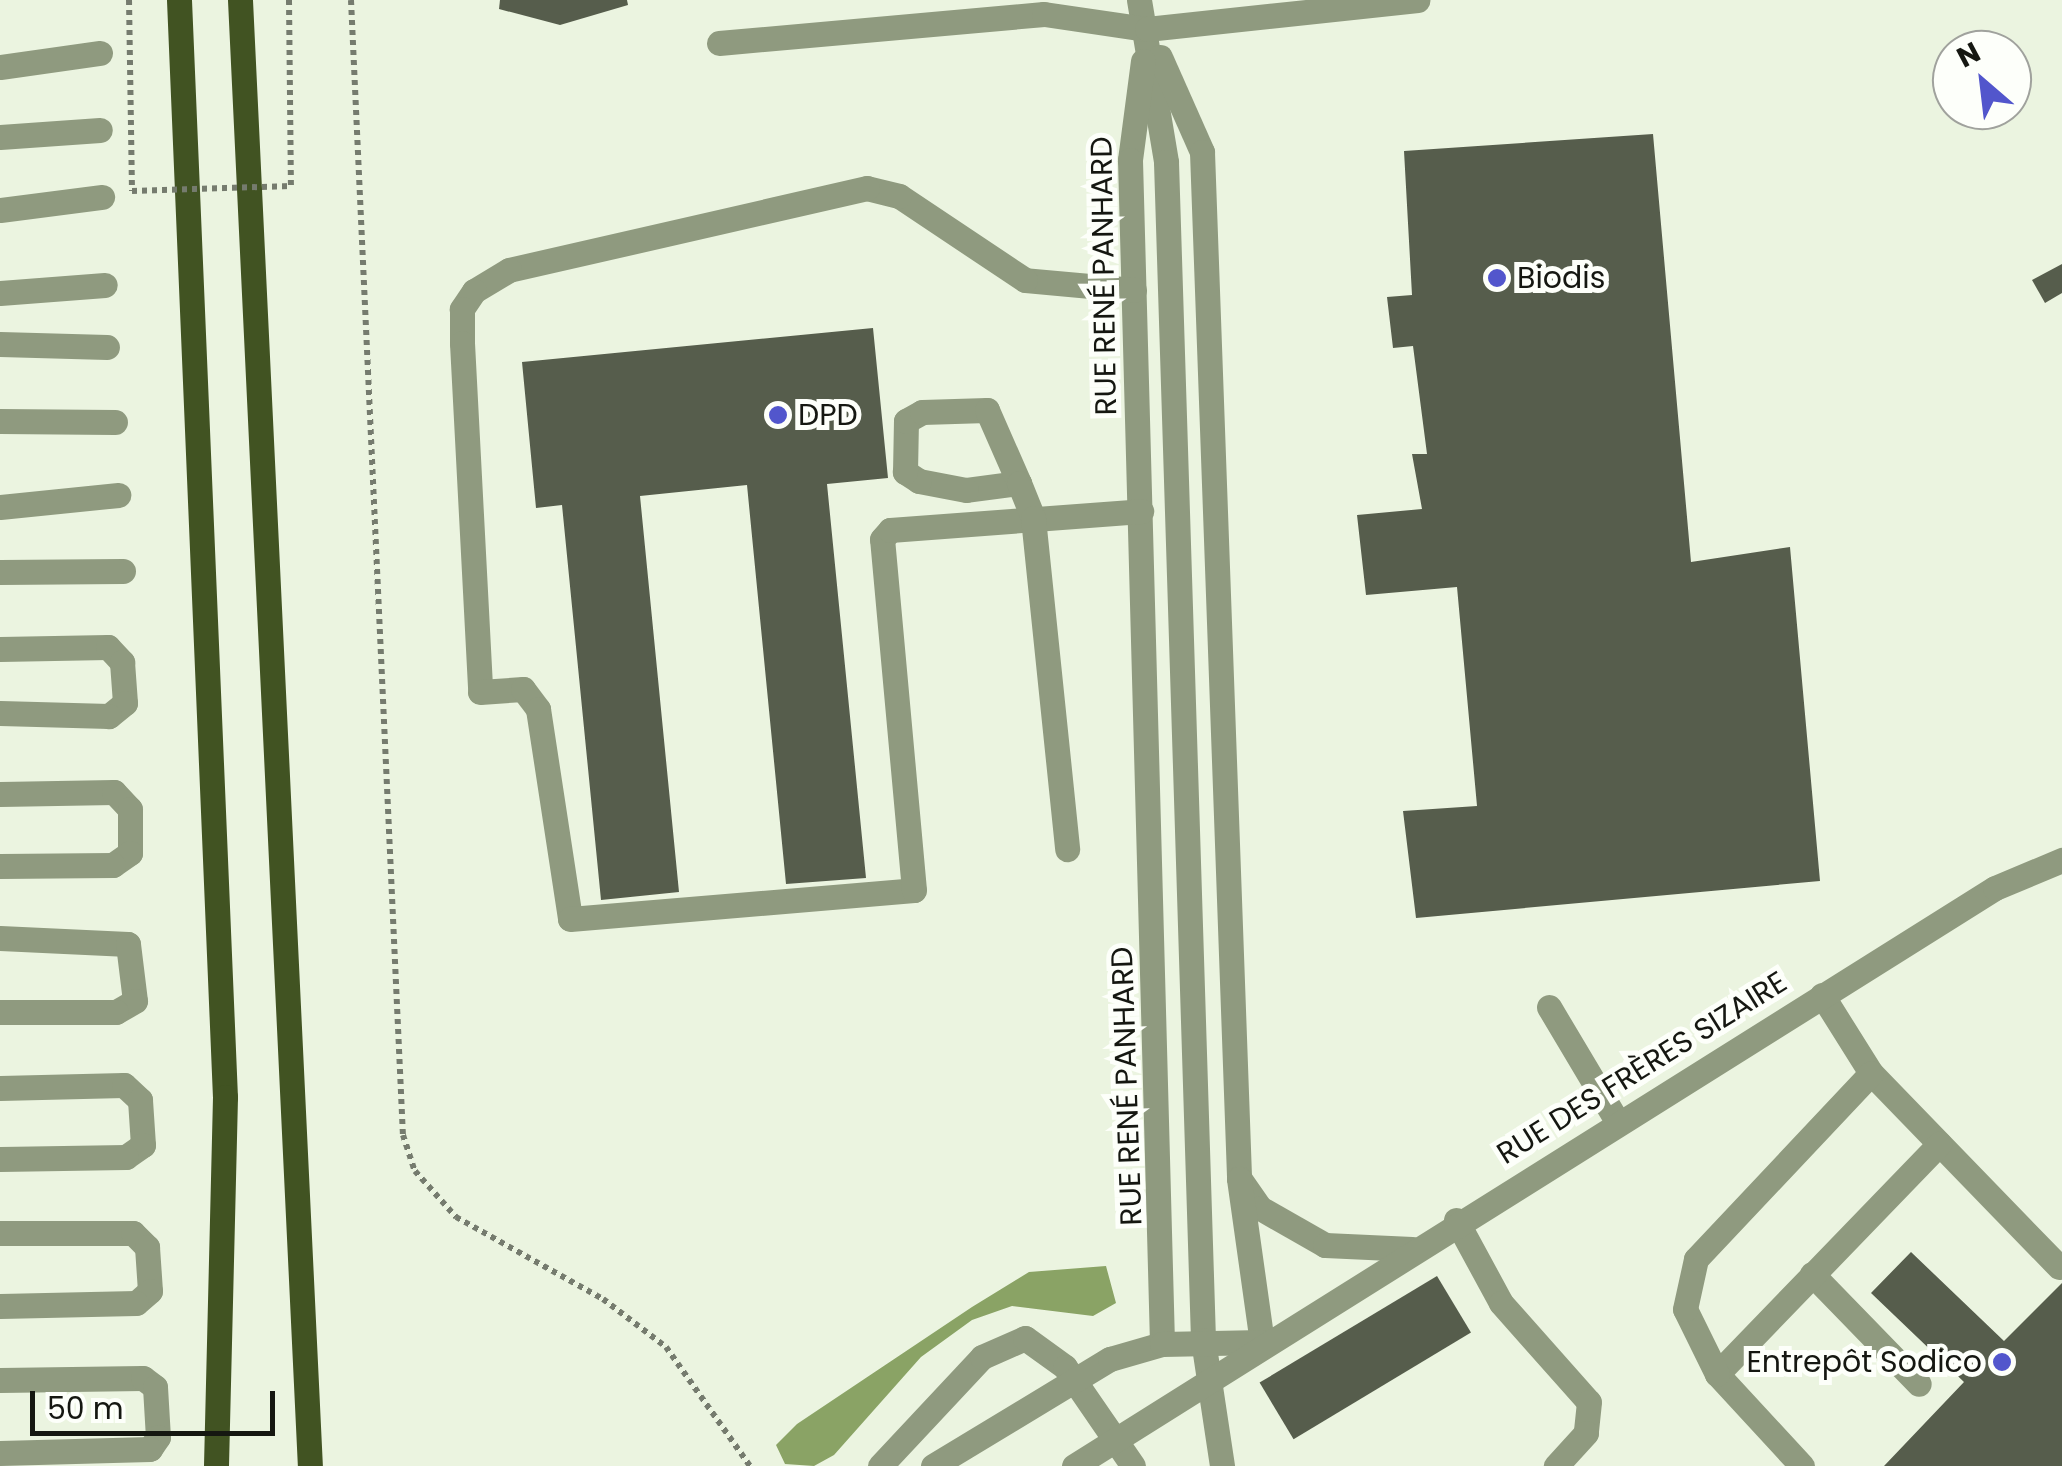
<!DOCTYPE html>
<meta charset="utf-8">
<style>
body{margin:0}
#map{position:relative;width:2062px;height:1466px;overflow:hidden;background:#ebf4e0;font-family:Poppins,sans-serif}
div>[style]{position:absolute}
.water>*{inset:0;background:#8aa365}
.building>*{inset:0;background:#565d4c;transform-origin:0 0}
.path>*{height:6px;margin-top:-3px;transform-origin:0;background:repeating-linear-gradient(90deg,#757b6e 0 5px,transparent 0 10px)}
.minor>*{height:25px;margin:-12.5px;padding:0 12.5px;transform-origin:12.5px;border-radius:12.5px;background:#8f9a7f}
.major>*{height:25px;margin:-12.5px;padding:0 12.5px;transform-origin:12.5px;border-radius:12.5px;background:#415322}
.path-bridge>*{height:6px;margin-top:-3px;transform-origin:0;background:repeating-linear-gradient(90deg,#757b6e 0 5px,transparent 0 10px)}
.dots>*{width:28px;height:28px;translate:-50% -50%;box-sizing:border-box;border:5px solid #fdfffa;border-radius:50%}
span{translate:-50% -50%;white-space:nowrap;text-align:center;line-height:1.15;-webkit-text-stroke:10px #fdfffa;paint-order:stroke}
.street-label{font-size:30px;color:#151711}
.poi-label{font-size:30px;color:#151711}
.left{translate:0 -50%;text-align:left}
.right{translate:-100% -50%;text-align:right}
.north{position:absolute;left:1932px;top:30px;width:100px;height:100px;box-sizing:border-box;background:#fdfffa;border:2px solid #a0a29d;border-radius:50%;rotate:332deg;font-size:28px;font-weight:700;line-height:40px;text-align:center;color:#151711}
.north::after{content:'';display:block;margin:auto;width:35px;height:45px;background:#5256cc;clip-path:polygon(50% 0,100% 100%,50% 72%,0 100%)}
.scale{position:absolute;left:30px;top:1391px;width:245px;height:45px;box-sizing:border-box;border:5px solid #151711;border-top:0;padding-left:12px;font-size:30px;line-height:35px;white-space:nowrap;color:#151711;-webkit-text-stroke:8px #fdfffa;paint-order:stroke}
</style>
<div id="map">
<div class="water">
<i style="clip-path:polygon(1106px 1266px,1116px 1303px,1093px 1316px,1012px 1306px,972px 1320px,921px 1357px,834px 1455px,814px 1466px,785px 1464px,776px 1445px,797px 1424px,972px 1307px,1029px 1272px)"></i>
</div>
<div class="building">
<i style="clip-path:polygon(500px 0,627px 0,628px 5px,560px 25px,499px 9px)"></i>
<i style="clip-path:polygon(1653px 134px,1691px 562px,1790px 547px,1820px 881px,1416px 918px,1403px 811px,1477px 806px,1457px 587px,1366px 595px,1357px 515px,1422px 509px,1412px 454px,1427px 454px,1413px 346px,1393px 348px,1387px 297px,1412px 295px,1404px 151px)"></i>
<i style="clip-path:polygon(2062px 264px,2062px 293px,2045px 303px,2032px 280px)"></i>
<i style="clip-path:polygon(873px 328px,888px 478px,827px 484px,866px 878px,786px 884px,747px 485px,640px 496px,679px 892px,601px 900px,562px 505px,536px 508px,522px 362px)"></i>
<i style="clip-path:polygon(1911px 1252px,2004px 1341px,2062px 1283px,2062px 1466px,1884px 1466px,1964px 1382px,1871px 1293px)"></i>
<i style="left:1437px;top:1276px;width:66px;height:207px;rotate:59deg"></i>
</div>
<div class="path">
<i style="left:129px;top:0;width:191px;rotate:89.1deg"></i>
<i style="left:289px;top:0;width:186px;rotate:89.4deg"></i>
<i style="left:351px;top:0;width:1136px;rotate:87.38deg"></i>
<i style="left:403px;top:1135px;width:38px;rotate:72deg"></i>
<i style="left:415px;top:1171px;width:62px;rotate:48.3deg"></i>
<i style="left:456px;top:1217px;width:168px;rotate:29.2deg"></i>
<i style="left:603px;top:1299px;width:79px;rotate:37.3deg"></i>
<i style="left:666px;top:1347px;width:146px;rotate:54.8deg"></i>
</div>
<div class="minor">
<i style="left:1139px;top:0;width:164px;rotate:80.5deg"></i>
<i style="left:1166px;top:162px;width:1179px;rotate:88.2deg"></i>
<i style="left:1203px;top:1340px;width:127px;rotate:81.4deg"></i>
<i style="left:719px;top:43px;width:326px;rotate:-5.1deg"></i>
<i style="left:1044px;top:14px;width:104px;rotate:8.3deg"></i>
<i style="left:1147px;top:29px;width:272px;rotate:-6.1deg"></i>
<i style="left:1160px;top:57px;width:104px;rotate:66.1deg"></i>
<i style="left:1202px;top:152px;width:1027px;rotate:87.93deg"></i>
<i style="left:1239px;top:1178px;width:37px;rotate:55deg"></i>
<i style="left:1260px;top:1208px;width:75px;rotate:29.6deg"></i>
<i style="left:1325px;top:1245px;width:87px;rotate:2.6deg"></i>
<i style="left:1143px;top:61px;width:100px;rotate:97.5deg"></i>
<i style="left:1130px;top:160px;width:1184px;rotate:88.45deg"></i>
<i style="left:0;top:67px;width:101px;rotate:-8deg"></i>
<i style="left:0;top:137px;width:100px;rotate:-4deg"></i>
<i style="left:0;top:210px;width:103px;rotate:-7.3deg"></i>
<i style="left:1134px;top:290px;width:109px;rotate:-174.8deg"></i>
<i style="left:1025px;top:280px;width:151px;rotate:-146.3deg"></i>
<i style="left:899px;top:196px;width:33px;rotate:-166deg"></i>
<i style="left:867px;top:188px;width:367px;rotate:167.1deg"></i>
<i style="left:509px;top:270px;width:41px;rotate:149deg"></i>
<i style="left:474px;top:291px;width:22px;rotate:124deg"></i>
<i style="left:462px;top:309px;width:34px;rotate:90deg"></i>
<i style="left:462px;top:343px;width:349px;rotate:87deg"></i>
<i style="left:480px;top:692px;width:43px;rotate:-4deg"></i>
<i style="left:523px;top:689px;width:25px;rotate:53deg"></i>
<i style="left:538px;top:709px;width:212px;rotate:81.3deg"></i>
<i style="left:570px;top:919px;width:345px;rotate:-4.8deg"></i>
<i style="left:914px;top:890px;width:352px;rotate:-95.2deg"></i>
<i style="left:882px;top:539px;width:12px;rotate:-48deg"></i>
<i style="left:890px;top:530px;width:252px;rotate:-4.3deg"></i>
<i style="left:0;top:293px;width:105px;rotate:-4.4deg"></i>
<i style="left:0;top:344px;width:107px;rotate:1.6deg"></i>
<i style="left:0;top:421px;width:115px;rotate:0.5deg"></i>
<i style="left:1019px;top:483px;width:53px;rotate:172.5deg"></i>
<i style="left:966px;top:490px;width:48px;rotate:-169.2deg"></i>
<i style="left:919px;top:481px;width:17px;rotate:-147deg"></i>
<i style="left:905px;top:472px;width:51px;rotate:-88.9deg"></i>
<i style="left:906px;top:421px;width:18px;rotate:-29deg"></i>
<i style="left:922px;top:412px;width:65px;rotate:-1.8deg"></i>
<i style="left:987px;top:410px;width:80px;rotate:66.3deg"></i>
<i style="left:1019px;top:483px;width:38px;rotate:68deg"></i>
<i style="left:1033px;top:518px;width:333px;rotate:84.1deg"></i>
<i style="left:0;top:507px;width:119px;rotate:-5.8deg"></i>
<i style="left:0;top:572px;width:123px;rotate:-0.5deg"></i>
<i style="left:0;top:649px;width:108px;rotate:-1.1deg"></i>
<i style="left:108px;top:647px;width:21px;rotate:47deg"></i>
<i style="left:122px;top:662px;width:41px;rotate:85.8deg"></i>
<i style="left:125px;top:703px;width:21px;rotate:141deg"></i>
<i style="left:109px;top:716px;width:109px;rotate:-178.4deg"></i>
<i style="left:0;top:794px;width:114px;rotate:-1deg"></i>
<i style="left:114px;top:792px;width:23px;rotate:47deg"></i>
<i style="left:130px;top:809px;width:44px;rotate:90deg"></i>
<i style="left:130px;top:853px;width:21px;rotate:145deg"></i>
<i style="left:113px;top:865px;width:113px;rotate:179.5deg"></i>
<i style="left:0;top:938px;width:128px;rotate:2.7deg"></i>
<i style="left:128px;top:944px;width:57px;rotate:83deg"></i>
<i style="left:135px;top:1001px;width:22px;rotate:150deg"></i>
<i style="left:116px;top:1012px;width:116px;rotate:180deg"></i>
<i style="left:1822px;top:995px;width:92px;rotate:57.9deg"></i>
<i style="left:1871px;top:1073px;width:270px;rotate:45.9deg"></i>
<i style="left:1549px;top:1007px;width:133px;rotate:59.2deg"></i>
<i style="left:0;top:1088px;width:124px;rotate:-1.4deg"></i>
<i style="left:124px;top:1085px;width:22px;rotate:43deg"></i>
<i style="left:140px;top:1100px;width:45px;rotate:86.2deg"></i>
<i style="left:143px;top:1145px;width:21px;rotate:145deg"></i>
<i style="left:126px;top:1157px;width:126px;rotate:179.1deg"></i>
<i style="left:1239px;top:1179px;width:165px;rotate:82deg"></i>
<i style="left:1456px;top:1220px;width:94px;rotate:61.5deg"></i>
<i style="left:1501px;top:1303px;width:132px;rotate:48.4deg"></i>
<i style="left:1589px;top:1402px;width:31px;rotate:96deg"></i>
<i style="left:1586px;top:1433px;width:45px;rotate:132.3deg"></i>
<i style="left:0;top:1233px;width:133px"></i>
<i style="left:133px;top:1233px;width:20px;rotate:45deg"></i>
<i style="left:147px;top:1247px;width:44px;rotate:86.1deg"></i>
<i style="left:150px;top:1291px;width:18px;rotate:139deg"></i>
<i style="left:136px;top:1303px;width:136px;rotate:178.7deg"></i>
<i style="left:1812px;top:1274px;width:153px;rotate:45.8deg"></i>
<i style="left:1717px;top:1374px;width:320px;rotate:-46deg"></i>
<i style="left:0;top:1380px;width:143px;rotate:-0.8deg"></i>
<i style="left:143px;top:1378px;width:15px;rotate:37deg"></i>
<i style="left:155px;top:1387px;width:50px;rotate:86.6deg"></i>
<i style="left:158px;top:1437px;width:14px;rotate:124deg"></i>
<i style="left:150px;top:1449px;width:150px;rotate:178.5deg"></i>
<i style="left:880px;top:1466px;width:149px;rotate:-46.9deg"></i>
<i style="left:982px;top:1357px;width:47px;rotate:-23.8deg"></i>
<i style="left:1025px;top:1338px;width:49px;rotate:35.9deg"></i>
<i style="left:1065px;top:1367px;width:120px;rotate:55.5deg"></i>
<i style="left:933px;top:1466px;width:207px;rotate:-31.2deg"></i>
<i style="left:1110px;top:1359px;width:54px;rotate:-16.1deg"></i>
<i style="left:1162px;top:1344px;width:100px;rotate:-1.1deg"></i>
<i style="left:1074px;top:1466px;width:1087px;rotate:-32.11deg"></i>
<i style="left:1995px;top:888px;width:73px;rotate:-22.7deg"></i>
<i style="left:1802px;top:1466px;width:125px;rotate:-132.7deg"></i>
<i style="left:1717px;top:1374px;width:72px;rotate:-116.2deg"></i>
<i style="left:1685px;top:1309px;width:51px;rotate:-77.6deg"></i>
<i style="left:1696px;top:1259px;width:255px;rotate:-46.7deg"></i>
</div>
<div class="major">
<i style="left:179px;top:0;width:1098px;rotate:87.6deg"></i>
<i style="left:225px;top:1097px;width:369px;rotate:91.4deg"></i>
<i style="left:240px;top:0;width:1468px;rotate:87.27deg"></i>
</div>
<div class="path-bridge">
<i style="left:132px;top:191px;width:159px;rotate:-1.8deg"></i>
</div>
<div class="dots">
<i style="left:1497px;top:278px;background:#5256cc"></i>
<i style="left:778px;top:415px;background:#5256cc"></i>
<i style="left:2002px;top:1362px;background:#5256cc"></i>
</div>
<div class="street-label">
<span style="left:1104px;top:276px;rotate:-91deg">RUE RENÉ PANHARD</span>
<span style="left:1642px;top:1068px;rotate:-32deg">RUE DES FRÈRES SIZAIRE</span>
<span style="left:1127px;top:1086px;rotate:-92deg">RUE RENÉ PANHARD</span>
</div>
<div class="poi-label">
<span class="left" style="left:1517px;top:278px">Biodis</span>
<span class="left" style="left:798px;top:415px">DPD</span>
<span class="right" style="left:1982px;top:1362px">Entrepôt Sodico</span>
</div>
<div class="north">N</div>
<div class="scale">50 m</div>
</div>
